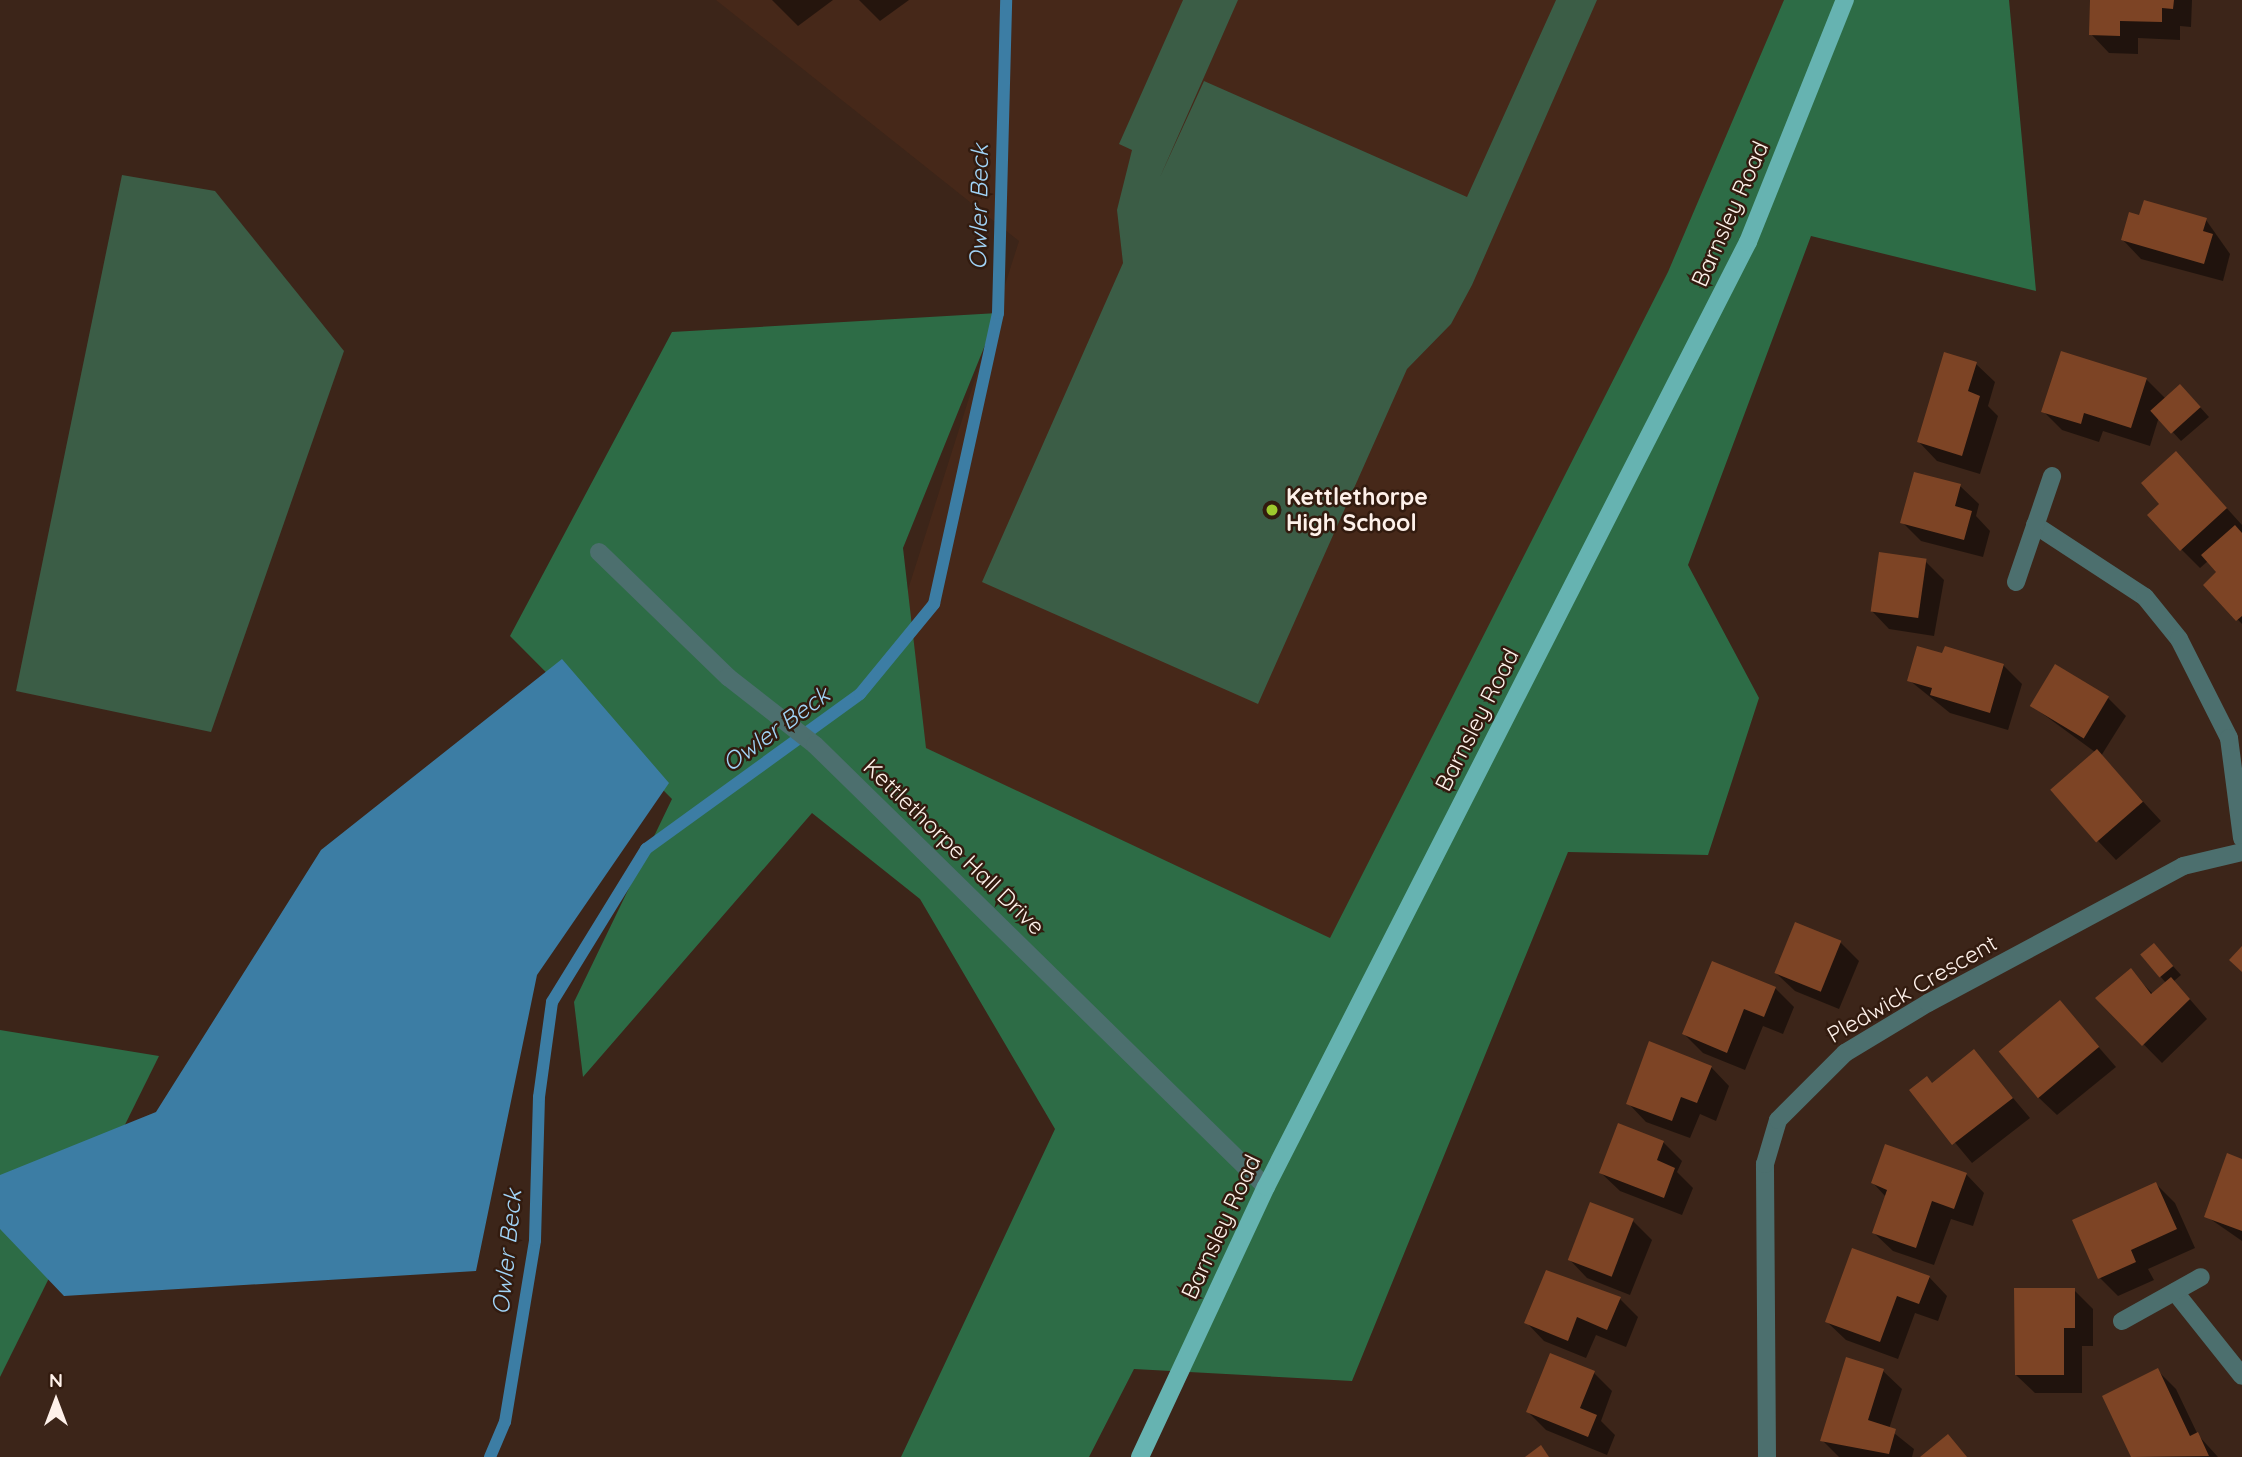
<!DOCTYPE html>
<style>
body{margin:0}
#map{position:relative;width:2242px;height:1457px;overflow:hidden;background:#3c2519;font-family:Quicksand,sans-serif}
div>[style]{position:absolute}
.built>*{inset:0;background:#462819}
.green>*{inset:0;background:#3b5d46}
.forest>*{inset:0;background:#2d6c46}
.water>*{inset:0;background:#3c7da4}
.shadow>*{inset:0;background:#0007}
.stream>*{height:12px;margin:-6px;padding:0 6px;transform-origin:6px;border-radius:6px;background:#3c7da4}
.building>*{inset:0;background:#7d4425;transform-origin:0 0}
.minor>*{height:18px;margin:-9px;padding:0 9px;transform-origin:9px;border-radius:9px;background:#4c6f6e}
.major>*{height:18px;margin:-9px;padding:0 9px;transform-origin:9px;border-radius:9px;background:#66b3b1}
.dots>*{width:19px;height:19px;translate:-50% -50%;box-sizing:border-box;border:4px solid #321b0f;border-radius:50%}
span{translate:-50% -50%;white-space:nowrap;text-align:center;line-height:1.15;-webkit-text-stroke:5px #321b0f;paint-order:stroke}
.street-label{font-size:23px;color:#fef1ea}
.poi-label{font-size:23px;color:#fef1ea;font-weight:700}
.left{translate:0 -50%;text-align:left}
.water-label{font-size:24px;color:#a1d4f7;font-style:italic}
.north{position:absolute;left:21px;top:1366px;width:70px;height:70px;-webkit-text-stroke:5px #321b0f;paint-order:stroke;rotate:0deg;font-size:19px;font-weight:700;line-height:28px;text-align:center;color:#fef1ea}
.north::after{content:'';display:block;margin:auto;width:24px;height:32px;background:#fef1ea;clip-path:polygon(50% 0,100% 100%,50% 72%,0 100%)}
</style>
<div id="map">
<div class="built">
<i style="clip-path:polygon(716px 0,1845px 0,1266px 1187px,848px 778px,1019px 241px)"></i>
</div>
<div class="green">
<i style="clip-path:polygon(1183px 0,1238px 0,1160px 177px,1204px 81px,1467px 197px,1556px 0,1597px 0,1472px 285px,1451px 324px,1407px 369px,1258px 704px,982px 582px,1123px 263px,1117px 210px,1132px 150px,1119px 144px)"></i>
<i style="clip-path:polygon(122px 175px,215px 191px,344px 351px,211px 732px,16px 691px)"></i>
</div>
<div class="forest">
<i style="clip-path:polygon(1784px 0,2009px 0,2036px 291px,1811px 236px,1688px 565px,1759px 698px,1708px 855px,1568px 852px,1352px 1381px,1134px 1369px,1089px 1457px,901px 1457px,1055px 1129px,920px 899px,812px 813px,583px 1077px,574px 1002px,672px 799px,510px 636px,672px 332px,998px 313px,903px 548px,926px 748px,1330px 938px,1668px 272px)"></i>
<i style="clip-path:polygon(0 1030px,159px 1056px,0 1377px)"></i>
</div>
<div class="water">
<i style="clip-path:polygon(562px 659px,669px 783px,537px 975px,476px 1271px,64px 1296px,0 1229px,0 1175px,156px 1112px,321px 850px)"></i>
</div>
<div class="shadow">
<i style="clip-path:polygon(772px 0,833px 0,798px 26px)"></i>
<i style="clip-path:polygon(859px 0,909px 0,880px 21px)"></i>
<i style="clip-path:polygon(2092px 0,2192px 0,2191px 27px,2180px 26px,2180px 40px,2138px 38px,2138px 54px,2109px 53px,2091px 34px)"></i>
<i style="clip-path:polygon(2141px 217px,2206px 220px,2230px 254px,2223px 281px,2141px 259px,2123px 240px)"></i>
<i style="clip-path:polygon(1976px 364px,1995px 382px,1988px 406px,1998px 416px,1980px 474px,1937px 461px,1919px 442px)"></i>
<i style="clip-path:polygon(2146px 379px,2166px 399px,2189px 395px,2209px 417px,2181px 441px,2159px 417px,2150px 446px,2103px 431px,2099px 442px,2062px 430px,2043px 411px)"></i>
<i style="clip-path:polygon(2194px 472px,2242px 525px,2242px 624px,2205px 585px,2219px 573px,2208px 561px,2200px 568px,2181px 549px)"></i>
<i style="clip-path:polygon(1960px 486px,1979px 504px,1976px 516px,1990px 531px,1983px 557px,1921px 541px,1902px 522px)"></i>
<i style="clip-path:polygon(1925px 561px,1944px 580px,1934px 636px,1889px 629px,1871px 610px)"></i>
<i style="clip-path:polygon(1943px 656px,2003px 665px,2022px 684px,2008px 730px,1950px 713px,1909px 680px)"></i>
<i style="clip-path:polygon(2108px 698px,2126px 716px,2101px 756px,2161px 821px,2116px 860px,2098px 841px,2095px 752px,2032px 706px)"></i>
<i style="clip-path:polygon(1840px 942px,1859px 961px,1839px 1009px,1795px 991px,1776px 973px)"></i>
<i style="clip-path:polygon(2154px 945px,2181px 975px,2174px 981px,2207px 1019px,2162px 1063px,2098px 998px,2130px 971px,2153px 994px,2166px 983px,2142px 955px)"></i>
<i style="clip-path:polygon(1775px 988px,1794px 1007px,1783px 1034px,1763px 1026px,1745px 1070px,1703px 1053px,1684px 1034px)"></i>
<i style="clip-path:polygon(2060px 1003px,2116px 1067px,2057px 1115px,2038px 1097px)"></i>
<i style="clip-path:polygon(1974px 1052px,2030px 1118px,1972px 1163px,1911px 1090px,1933px 1084px)"></i>
<i style="clip-path:polygon(1711px 1067px,1729px 1086px,1716px 1121px,1700px 1114px,1690px 1138px,1646px 1122px,1628px 1103px)"></i>
<i style="clip-path:polygon(1663px 1142px,1682px 1161px,1677px 1172px,1693px 1188px,1682px 1215px,1620px 1191px,1601px 1173px)"></i>
<i style="clip-path:polygon(2242px 1161px,2242px 1241px,2206px 1216px)"></i>
<i style="clip-path:polygon(1966px 1174px,1984px 1193px,1973px 1226px,1951px 1219px,1934px 1265px,1893px 1251px,1874px 1233px,1886px 1197px,1873px 1183px)"></i>
<i style="clip-path:polygon(2156px 1184px,2175px 1203px,2195px 1248px,2148px 1269px,2154px 1280px,2118px 1296px,2100px 1278px)"></i>
<i style="clip-path:polygon(1633px 1221px,1652px 1240px,1630px 1295px,1587px 1278px,1569px 1259px)"></i>
<i style="clip-path:polygon(1929px 1277px,1947px 1296px,1938px 1321px,1915px 1313px,1898px 1359px,1846px 1340px,1827px 1322px)"></i>
<i style="clip-path:polygon(2074px 1290px,2093px 1309px,2093px 1346px,2082px 1346px,2082px 1393px,2035px 1393px,2016px 1375px)"></i>
<i style="clip-path:polygon(1620px 1299px,1638px 1317px,1626px 1347px,1596px 1335px,1586px 1358px,1544px 1341px,1526px 1322px)"></i>
<i style="clip-path:polygon(1883px 1371px,1902px 1389px,1889px 1429px,1914px 1449px,1912px 1457px,1839px 1457px,1822px 1440px)"></i>
<i style="clip-path:polygon(2158px 1371px,2176px 1389px,2198px 1435px,2218px 1457px,2133px 1457px,2104px 1397px)"></i>
<i style="clip-path:polygon(1594px 1373px,1612px 1391px,1601px 1421px,1615px 1435px,1607px 1455px,1546px 1430px,1528px 1412px)"></i>
</div>
<div class="stream">
<i style="left:490px;top:1457px;width:38px;rotate:-67deg"></i>
<i style="left:505px;top:1422px;width:184px;rotate:-80.6deg"></i>
<i style="left:535px;top:1240px;width:143px;rotate:-88.4deg"></i>
<i style="left:539px;top:1097px;width:96px;rotate:-82.2deg"></i>
<i style="left:552px;top:1002px;width:180px;rotate:-58.4deg"></i>
<i style="left:646px;top:849px;width:264px;rotate:-35.9deg"></i>
<i style="left:860px;top:694px;width:117px;rotate:-50.6deg"></i>
<i style="left:934px;top:604px;width:298px;rotate:-77.6deg"></i>
<i style="left:998px;top:313px;width:313px;rotate:-88.5deg"></i>
</div>
<div class="building">
<i style="clip-path:polygon(2090px 0,2174px 0,2173px 9px,2162px 8px,2162px 22px,2120px 21px,2120px 36px,2089px 35px)"></i>
<i style="clip-path:polygon(2144px 200px,2207px 218px,2203px 231px,2213px 234px,2204px 264px,2121px 240px,2129px 212px,2139px 215px)"></i>
<i style="clip-path:polygon(2061px 351px,2147px 378px,2131px 428px,2084px 413px,2081px 424px,2041px 412px)"></i>
<i style="clip-path:polygon(1944px 352px,1977px 362px,1968px 391px,1980px 396px,1962px 456px,1917px 442px)"></i>
<i style="left:2180px;top:384px;width:31px;height:40px;rotate:48deg"></i>
<i style="clip-path:polygon(2176px 451px,2227px 508px,2180px 551px,2147px 515px,2159px 504px,2141px 483px)"></i>
<i style="clip-path:polygon(1914px 472px,1961px 484px,1955px 506px,1972px 511px,1964px 540px,1900px 523px)"></i>
<i style="clip-path:polygon(2235px 525px,2242px 533px,2242px 616px,2236px 621px,2203px 585px,2216px 572px,2201px 555px)"></i>
<i style="left:1879px;top:552px;width:48px;height:60px;rotate:8deg"></i>
<i style="clip-path:polygon(1917px 646px,1942px 653px,1945px 646px,2004px 664px,1990px 713px,1930px 695px,1932px 688px,1907px 681px)"></i>
<i style="left:2055px;top:664px;width:63px;height:49px;rotate:31deg"></i>
<i style="left:2097px;top:749px;width:70px;height:62px;rotate:49deg"></i>
<i style="left:1795px;top:922px;width:50px;height:55px;rotate:22deg"></i>
<i style="left:2154px;top:943px;width:30px;height:18px;rotate:50deg"></i>
<i style="clip-path:polygon(2242px 946px,2242px 972px,2229px 960px)"></i>
<i style="clip-path:polygon(1712px 961px,1776px 987px,1764px 1017px,1744px 1009px,1727px 1053px,1682px 1034px)"></i>
<i style="clip-path:polygon(2131px 968px,2151px 994px,2171px 977px,2190px 999px,2142px 1046px,2095px 998px)"></i>
<i style="left:2060px;top:1000px;width:61px;height:80px;rotate:50deg"></i>
<i style="clip-path:polygon(1649px 1041px,1712px 1066px,1697px 1103px,1681px 1097px,1672px 1121px,1626px 1104px)"></i>
<i style="clip-path:polygon(1974px 1049px,2013px 1098px,1952px 1145px,1909px 1090px,1927px 1076px,1932px 1083px)"></i>
<i style="clip-path:polygon(1618px 1123px,1664px 1141px,1657px 1160px,1675px 1168px,1664px 1198px,1599px 1173px)"></i>
<i style="clip-path:polygon(1885px 1144px,1967px 1173px,1954px 1209px,1932px 1201px,1916px 1248px,1872px 1233px,1887px 1190px,1871px 1183px)"></i>
<i style="clip-path:polygon(2227px 1153px,2242px 1159px,2242px 1231px,2204px 1217px)"></i>
<i style="clip-path:polygon(2156px 1182px,2177px 1229px,2131px 1250px,2136px 1262px,2098px 1279px,2072px 1220px)"></i>
<i style="left:1590px;top:1202px;width:47px;height:62px;rotate:21deg"></i>
<i style="clip-path:polygon(1852px 1248px,1930px 1276px,1919px 1304px,1897px 1296px,1880px 1342px,1825px 1322px)"></i>
<i style="clip-path:polygon(1546px 1270px,1621px 1297px,1607px 1330px,1577px 1317px,1568px 1341px,1524px 1323px)"></i>
<i style="clip-path:polygon(2014px 1288px,2075px 1288px,2075px 1328px,2064px 1328px,2064px 1375px,2015px 1375px)"></i>
<i style="clip-path:polygon(1550px 1353px,1595px 1371px,1580px 1408px,1597px 1415px,1588px 1437px,1526px 1412px)"></i>
<i style="clip-path:polygon(1846px 1357px,1884px 1369px,1868px 1420px,1896px 1429px,1889px 1454px,1820px 1441px)"></i>
<i style="clip-path:polygon(2158px 1368px,2190px 1436px,2198px 1432px,2209px 1456px,2131px 1457px,2102px 1396px)"></i>
<i style="clip-path:polygon(1948px 1434px,1967px 1457px,1920px 1457px)"></i>
<i style="clip-path:polygon(1541px 1445px,1549px 1457px,1525px 1457px)"></i>
</div>
<div class="minor">
<i style="left:2035px;top:525px;width:131px;rotate:33.2deg"></i>
<i style="left:2145px;top:597px;width:54px;rotate:51deg"></i>
<i style="left:2179px;top:639px;width:111px;rotate:63.2deg"></i>
<i style="left:2229px;top:738px;width:101px;rotate:82.6deg"></i>
<i style="left:599px;top:552px;width:180px;rotate:44.1deg"></i>
<i style="left:728px;top:677px;width:110px;rotate:38deg"></i>
<i style="left:815px;top:745px;width:631px;rotate:44.42deg"></i>
<i style="left:2016px;top:582px;width:112px;rotate:-71.2deg"></i>
<i style="left:2175px;top:1292px;width:107px;rotate:51.4deg"></i>
<i style="left:2122px;top:1321px;width:90px;rotate:-29.1deg"></i>
<i style="left:1767px;top:1457px;width:293px;rotate:-90.4deg"></i>
<i style="left:1765px;top:1164px;width:46px;rotate:-73.5deg"></i>
<i style="left:1778px;top:1120px;width:95px;rotate:-45deg"></i>
<i style="left:1845px;top:1053px;width:97px;rotate:-31.1deg"></i>
<i style="left:1928px;top:1003px;width:289px;rotate:-28.2deg"></i>
<i style="left:2183px;top:866px;width:61px;rotate:-13.3deg"></i>
</div>
<div class="major">
<i style="left:1140px;top:1457px;width:298px;rotate:-65deg"></i>
<i style="left:1266px;top:1187px;width:1061px;rotate:-62.98deg"></i>
<i style="left:1748px;top:242px;width:261px;rotate:-68.2deg"></i>
</div>
<div class="dots">
<i style="left:1272px;top:510px;background:#9fca2d"></i>
</div>
<div class="street-label">
<span style="left:1730px;top:214px;rotate:-66deg">Barnsley Road</span>
<span style="left:1477px;top:720px;rotate:-63deg">Barnsley Road</span>
<span style="left:954px;top:847px;rotate:44deg">Kettlethorpe Hall Drive</span>
<span style="left:1912px;top:989px;rotate:-30deg">Pledwick Crescent</span>
<span style="left:1221px;top:1227px;rotate:-65deg">Barnsley Road</span>
</div>
<div class="poi-label">
<span class="left" style="left:1286px;top:510px">Kettlethorpe<br>High School</span>
</div>
<div class="water-label">
<span style="left:979px;top:207px;rotate:-89deg">Owler Beck</span>
<span style="left:776px;top:729px;rotate:-36deg">Owler Beck</span>
<span style="left:507px;top:1252px;rotate:-84deg">Owler Beck</span>
</div>
<div class="north">N</div>
</div>
